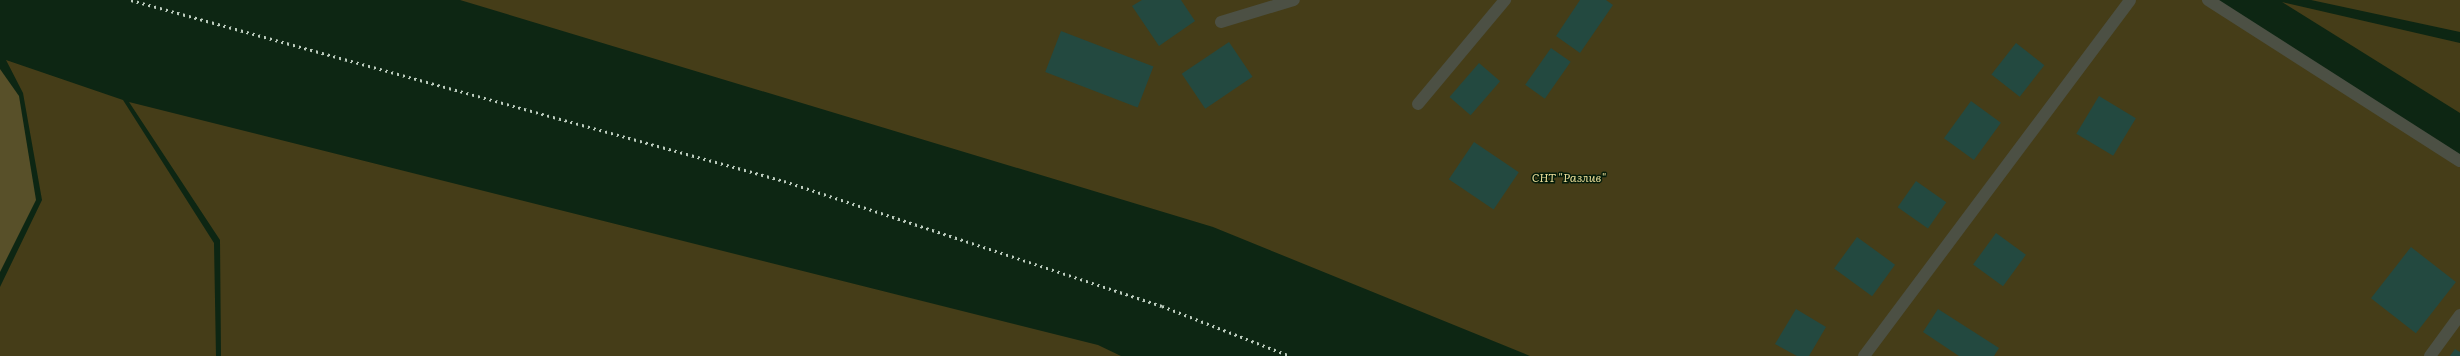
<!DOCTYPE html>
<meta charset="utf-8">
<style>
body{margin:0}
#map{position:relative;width:2460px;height:356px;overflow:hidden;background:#0d2613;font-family:Literata,serif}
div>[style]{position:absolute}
.green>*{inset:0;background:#453d18}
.forest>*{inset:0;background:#585029}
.building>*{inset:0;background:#234940;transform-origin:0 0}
.lane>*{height:12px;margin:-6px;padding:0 6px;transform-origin:6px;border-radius:6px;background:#4c5044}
.street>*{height:12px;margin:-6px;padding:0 6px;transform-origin:6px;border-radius:6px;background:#4c5044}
.rail>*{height:3px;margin-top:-1.5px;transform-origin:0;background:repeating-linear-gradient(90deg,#bcccbe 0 2px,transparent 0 6px)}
span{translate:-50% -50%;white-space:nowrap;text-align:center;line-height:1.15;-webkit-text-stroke:3px #041c0a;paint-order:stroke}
.park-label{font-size:12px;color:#ecde9a;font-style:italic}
</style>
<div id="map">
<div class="green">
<i style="clip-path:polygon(460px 0,2208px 0,2460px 161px,2460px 356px,1530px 356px,1213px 227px)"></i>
<i style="clip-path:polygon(2311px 0,2460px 0,2460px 32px)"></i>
<i style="clip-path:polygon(2282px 2px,2460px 43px,2460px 113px)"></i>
<i style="clip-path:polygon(6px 60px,123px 100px,214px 243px,216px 356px,0 356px,0 287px,42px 200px,23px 93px)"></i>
<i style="clip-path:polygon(129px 102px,1098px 345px,1121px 356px,221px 356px,220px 240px)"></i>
</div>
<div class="forest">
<i style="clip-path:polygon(0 69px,19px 96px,36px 200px,0 272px)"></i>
</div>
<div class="building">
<i style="clip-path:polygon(1142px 0,1181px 0,1195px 21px,1159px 46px,1132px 6px)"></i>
<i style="clip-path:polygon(1580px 0,1606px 0,1613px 5px,1580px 53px,1556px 36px)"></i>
<i style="left:1061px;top:31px;width:99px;height:44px;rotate:21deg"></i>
<i style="left:1229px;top:42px;width:42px;height:57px;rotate:56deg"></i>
<i style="left:2016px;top:43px;width:36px;height:40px;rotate:38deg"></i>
<i style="left:1551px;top:48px;width:24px;height:45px;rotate:35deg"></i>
<i style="left:1479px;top:63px;width:28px;height:45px;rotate:41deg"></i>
<i style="left:2099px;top:96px;width:43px;height:44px;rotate:31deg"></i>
<i style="left:1971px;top:101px;width:37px;height:46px;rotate:36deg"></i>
<i style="left:1474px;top:142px;width:54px;height:45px;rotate:34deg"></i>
<i style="left:1916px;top:181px;width:37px;height:32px;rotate:35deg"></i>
<i style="left:1996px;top:233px;width:37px;height:39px;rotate:36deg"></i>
<i style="left:1857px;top:237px;width:47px;height:39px;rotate:36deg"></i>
<i style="left:2411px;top:247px;width:57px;height:65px;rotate:38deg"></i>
<i style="clip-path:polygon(1796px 309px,1826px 327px,1809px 356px,1797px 356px,1775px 344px)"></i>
<i style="clip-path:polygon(1938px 309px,1999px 348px,1994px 356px,1959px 356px,1923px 332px)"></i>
<i style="clip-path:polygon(2455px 349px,2460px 352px,2460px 356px,2450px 356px)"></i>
</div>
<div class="lane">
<i style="left:1221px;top:22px;width:76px;rotate:-16.8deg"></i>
<i style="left:1418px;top:104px;width:136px;rotate:-50.1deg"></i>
<i style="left:1864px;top:356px;width:444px;rotate:-53.2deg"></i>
<i style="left:2430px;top:356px;width:51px;rotate:-53.8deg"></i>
</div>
<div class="street">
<i style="left:2208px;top:0;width:299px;rotate:32.6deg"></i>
</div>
<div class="rail">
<i style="left:131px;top:0;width:678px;rotate:15.49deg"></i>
<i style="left:784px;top:181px;width:398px;rotate:18.3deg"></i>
<i style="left:1162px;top:306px;width:137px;rotate:21.3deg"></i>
</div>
<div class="park-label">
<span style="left:1569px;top:178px">СНТ "Разлив"</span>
</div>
</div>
